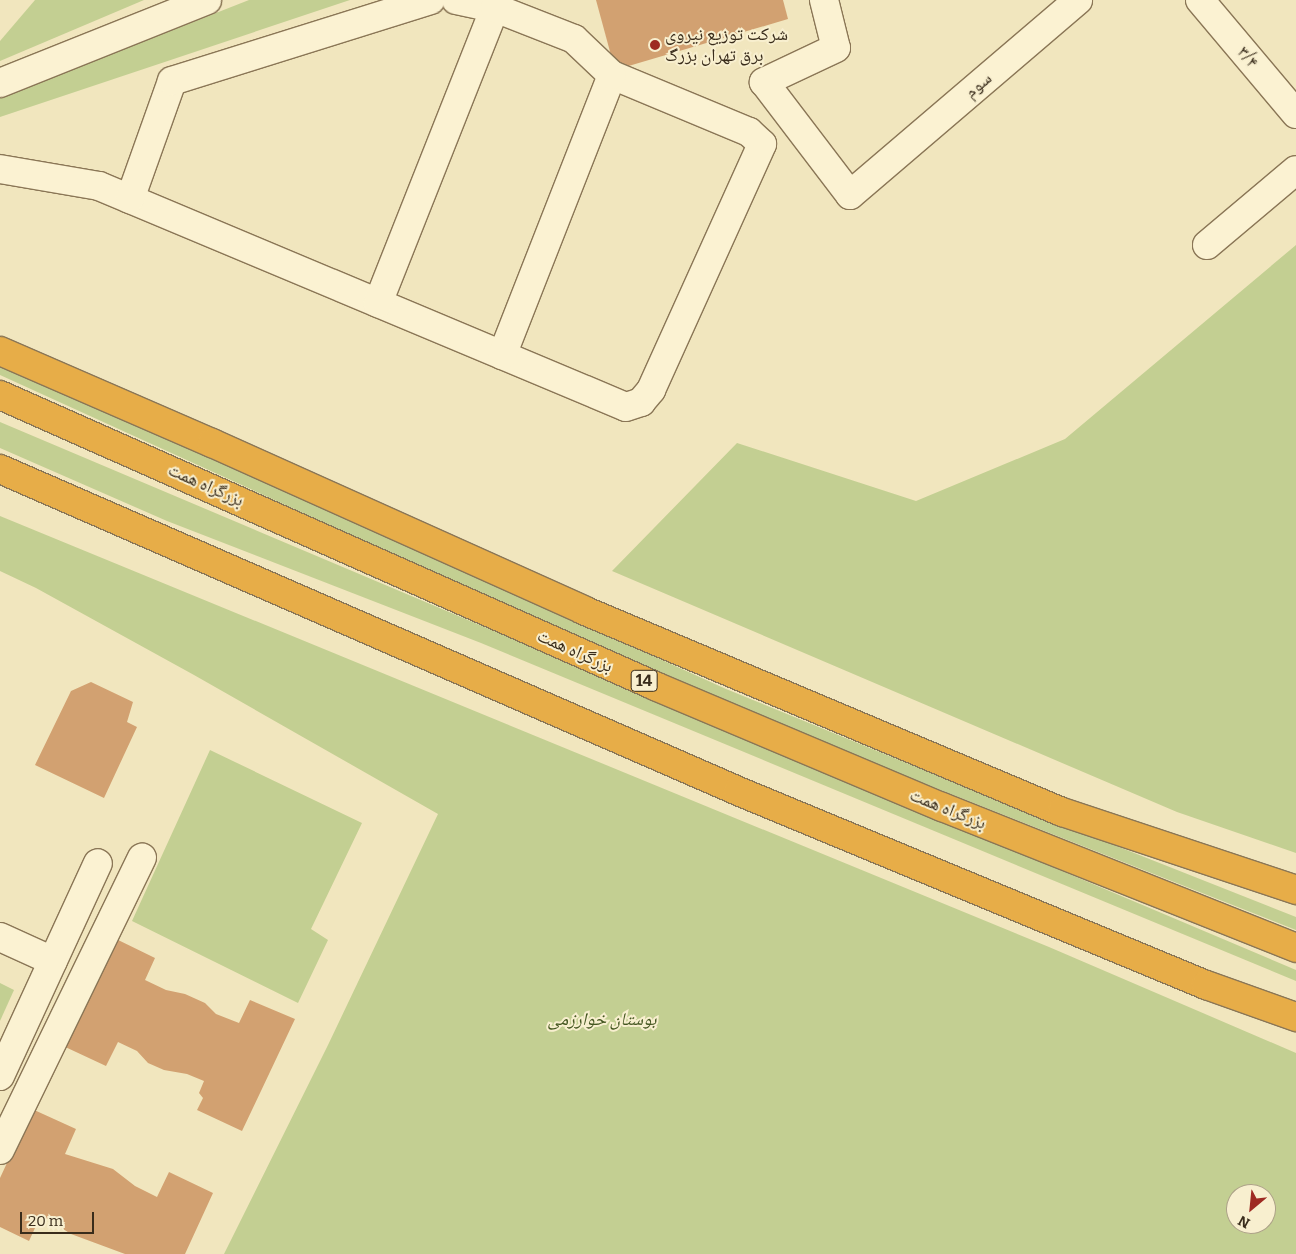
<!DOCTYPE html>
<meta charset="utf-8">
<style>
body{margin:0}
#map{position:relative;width:1296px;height:1254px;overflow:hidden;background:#f1e6be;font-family:Bitter,"Noto Naskh Arabic",serif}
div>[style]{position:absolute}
.green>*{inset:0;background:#c3cf92}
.building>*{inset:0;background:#d2a171}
.roads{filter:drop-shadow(1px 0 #8a7656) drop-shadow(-1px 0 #8a7656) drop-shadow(0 1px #8a7656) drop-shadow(0 -1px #8a7656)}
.minor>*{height:28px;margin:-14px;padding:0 14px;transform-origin:14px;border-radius:14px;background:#fbf2d2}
.highway>*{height:28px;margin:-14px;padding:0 14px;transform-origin:14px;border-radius:14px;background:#e7ad48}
.dots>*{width:14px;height:14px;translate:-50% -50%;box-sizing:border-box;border:2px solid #f8efcf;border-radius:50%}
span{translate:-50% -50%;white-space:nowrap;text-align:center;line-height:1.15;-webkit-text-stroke:4px #f8efcf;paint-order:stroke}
.shield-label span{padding:1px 4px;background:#f8efcf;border:1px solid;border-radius:4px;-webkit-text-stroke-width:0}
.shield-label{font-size:16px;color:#392c1b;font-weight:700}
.poi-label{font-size:18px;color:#392c1b}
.left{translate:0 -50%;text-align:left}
.street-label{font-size:18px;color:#392c1b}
.park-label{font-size:18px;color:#455721;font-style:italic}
.north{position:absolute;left:1226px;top:1184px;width:50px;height:50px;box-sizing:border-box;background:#f8efcf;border:1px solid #aca187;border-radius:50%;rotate:208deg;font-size:14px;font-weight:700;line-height:20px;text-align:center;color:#392c1b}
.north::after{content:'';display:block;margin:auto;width:18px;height:22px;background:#9e2a22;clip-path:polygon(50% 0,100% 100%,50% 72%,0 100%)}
.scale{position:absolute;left:20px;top:1212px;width:74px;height:22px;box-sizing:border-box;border:2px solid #392c1b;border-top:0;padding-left:6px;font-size:15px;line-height:18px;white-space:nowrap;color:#392c1b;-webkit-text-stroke:4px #f8efcf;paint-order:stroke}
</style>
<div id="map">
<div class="green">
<i style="clip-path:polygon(35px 0,144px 0,0 61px,0 41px)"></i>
<i style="clip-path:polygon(249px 0,350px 0,0 117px,0 98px)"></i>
<i style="clip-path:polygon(1296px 245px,1296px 853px,1177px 812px,612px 571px,737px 443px,916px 501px,1065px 439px)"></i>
<i style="clip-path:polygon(0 359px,726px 689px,909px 764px,1296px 917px,1296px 930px,720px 703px,0 375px)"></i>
<i style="clip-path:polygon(0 422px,1296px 970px,1296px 981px,481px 643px,167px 521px,0 448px)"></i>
<i style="clip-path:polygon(evenodd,0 516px,1049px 947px,1296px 1053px,1296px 1254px,224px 1254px,328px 1045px,438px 814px,194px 675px,36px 588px,0 571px,0 516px,1236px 1194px,1266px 1194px,1266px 1224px,1236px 1224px,1236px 1194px)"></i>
<i style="clip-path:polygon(210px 750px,362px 823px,311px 929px,328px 940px,298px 1003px,132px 921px)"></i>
<i style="clip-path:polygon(0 983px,14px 990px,0 1021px)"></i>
</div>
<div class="building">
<i style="clip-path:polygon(596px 0,783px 0,788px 19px,615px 70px)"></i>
<i style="clip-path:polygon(91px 682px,133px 702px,127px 722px,137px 727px,104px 798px,35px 765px,71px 691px)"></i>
<i style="clip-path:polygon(112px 937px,155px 958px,145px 980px,166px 990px,185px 994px,205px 1003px,216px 1014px,239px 1023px,250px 1000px,295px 1019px,242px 1131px,197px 1110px,203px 1098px,199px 1093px,204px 1081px,187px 1074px,164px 1070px,148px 1063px,137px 1051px,118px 1042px,106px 1066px,61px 1045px)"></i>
<i style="clip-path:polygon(32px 1109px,76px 1129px,65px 1154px,113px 1169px,135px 1186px,157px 1197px,169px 1172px,213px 1193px,185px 1254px,125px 1254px,71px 1234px,41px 1215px,29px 1241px,0 1227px,0 1178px)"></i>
</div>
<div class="roads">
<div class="minor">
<i style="left:456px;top:0;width:40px;rotate:12deg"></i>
<i style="left:824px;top:0;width:49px;rotate:76deg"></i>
<i style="left:836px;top:48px;width:80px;rotate:154.7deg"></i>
<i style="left:764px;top:82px;width:142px;rotate:52.7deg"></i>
<i style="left:850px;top:195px;width:300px;rotate:-40.5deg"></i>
<i style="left:1200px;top:0;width:149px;rotate:49.9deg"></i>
<i style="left:0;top:83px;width:223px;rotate:-21.8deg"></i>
<i style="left:0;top:169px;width:100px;rotate:9.7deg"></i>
<i style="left:99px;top:186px;width:571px;rotate:22.75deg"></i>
<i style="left:626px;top:407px;width:16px;rotate:-18deg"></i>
<i style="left:641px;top:402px;width:16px;rotate:-50deg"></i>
<i style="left:651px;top:390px;width:270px;rotate:-65.7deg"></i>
<i style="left:762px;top:144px;width:18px;rotate:-137deg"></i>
<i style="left:749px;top:132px;width:148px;rotate:-157.4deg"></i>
<i style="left:612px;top:75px;width:301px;rotate:111.4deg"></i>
<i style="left:130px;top:199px;width:125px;rotate:-70.4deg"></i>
<i style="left:172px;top:81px;width:271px;rotate:-17.4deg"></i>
<i style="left:1207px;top:245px;width:116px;rotate:-40.1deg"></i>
<i style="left:378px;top:303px;width:317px;rotate:-68.4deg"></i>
<i style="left:495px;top:8px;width:85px;rotate:21.4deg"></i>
<i style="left:574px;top:39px;width:52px;rotate:43.5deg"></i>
<i style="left:0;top:937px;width:58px;rotate:24.4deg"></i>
<i style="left:0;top:1076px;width:234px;rotate:-65.3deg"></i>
<i style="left:0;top:1150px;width:325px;rotate:-64.1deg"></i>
</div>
<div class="highway">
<i style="left:0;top:351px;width:231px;rotate:23.5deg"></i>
<i style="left:212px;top:443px;width:407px;rotate:24.2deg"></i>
<i style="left:583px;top:610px;width:520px;rotate:22.87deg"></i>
<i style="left:1062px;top:812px;width:247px;rotate:18.4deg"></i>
<i style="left:0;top:395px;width:717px;rotate:23.95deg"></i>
<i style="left:655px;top:686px;width:311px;rotate:22.9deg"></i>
<i style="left:942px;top:807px;width:381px;rotate:21.7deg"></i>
<i style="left:0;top:469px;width:805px;rotate:23.57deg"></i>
<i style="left:738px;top:791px;width:507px;rotate:22.52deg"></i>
<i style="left:1206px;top:985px;width:96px;rotate:19.6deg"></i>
</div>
</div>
<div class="dots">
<i style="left:655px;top:45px;background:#9e2a22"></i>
</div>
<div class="shield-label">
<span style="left:644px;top:681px">14</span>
</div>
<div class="poi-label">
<span class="left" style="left:665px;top:45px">شرکت توزیع نیروی<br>برق تهران بزرگ</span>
</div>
<div class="street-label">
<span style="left:1248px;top:57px;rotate:50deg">۳/۴</span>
<span style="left:978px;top:85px;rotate:-40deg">سوم</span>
<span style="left:206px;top:485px;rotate:24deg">بزرگراه همت</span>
<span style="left:575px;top:651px;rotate:24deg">بزرگراه همت</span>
<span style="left:948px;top:809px;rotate:22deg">بزرگراه همت</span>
</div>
<div class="park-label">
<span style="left:602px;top:1019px">بوستان خوارزمی</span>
</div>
<div class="north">N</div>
<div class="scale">20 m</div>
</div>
